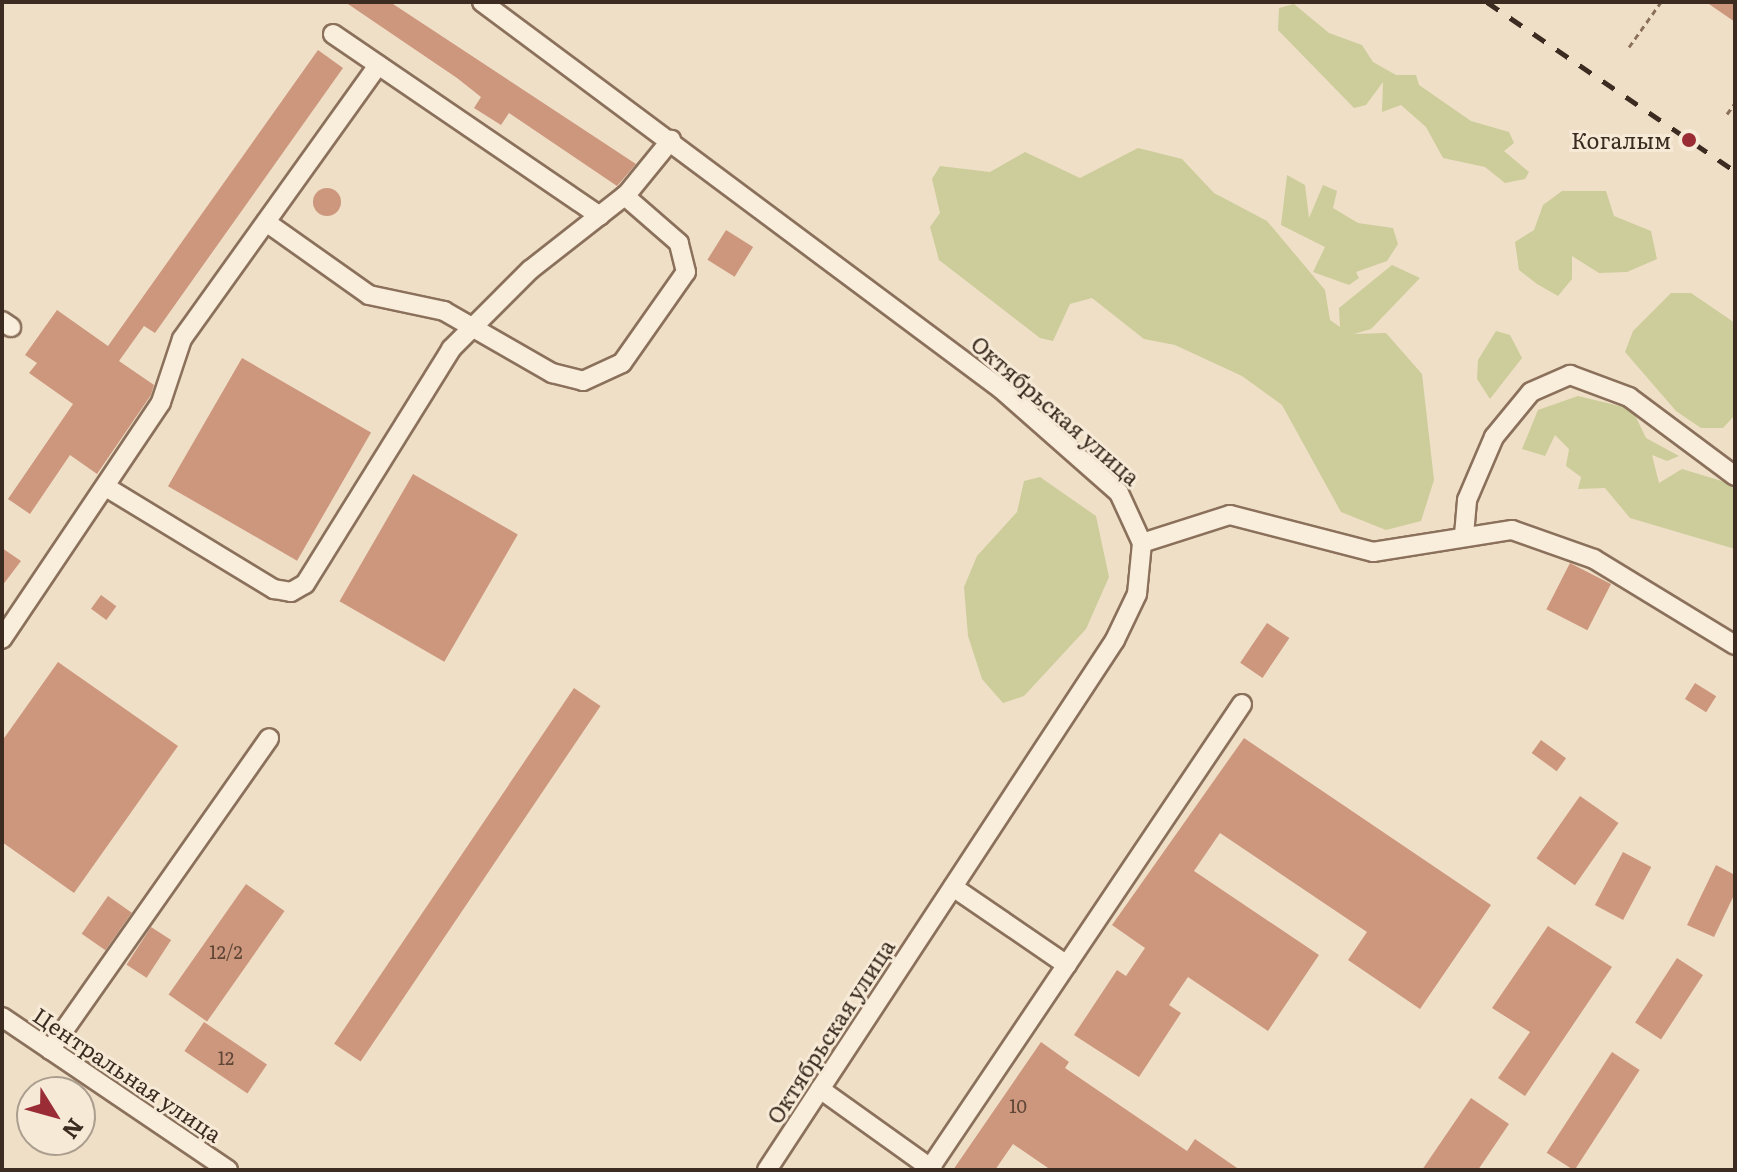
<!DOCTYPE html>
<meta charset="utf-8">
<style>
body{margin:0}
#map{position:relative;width:1737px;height:1172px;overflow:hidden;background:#efdfc7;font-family:Literata,serif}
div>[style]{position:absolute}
.green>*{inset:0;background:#cccd9a}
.building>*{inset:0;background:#cd977d;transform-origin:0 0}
.round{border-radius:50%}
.path>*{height:3px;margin-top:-1.5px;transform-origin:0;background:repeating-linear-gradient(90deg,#8b715c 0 6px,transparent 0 10px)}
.roads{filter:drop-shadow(2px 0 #8b715c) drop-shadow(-2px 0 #8b715c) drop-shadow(0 2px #8b715c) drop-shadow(0 -2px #8b715c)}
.minor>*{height:18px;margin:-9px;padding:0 9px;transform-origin:9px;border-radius:9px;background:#f9eddb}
.rail>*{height:5px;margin-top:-2.5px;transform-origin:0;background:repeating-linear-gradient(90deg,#3b2b20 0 14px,transparent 0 28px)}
.dots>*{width:22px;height:22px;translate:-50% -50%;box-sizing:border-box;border:4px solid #f6ead7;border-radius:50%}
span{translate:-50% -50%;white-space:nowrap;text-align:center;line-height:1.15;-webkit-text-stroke:6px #f6ead7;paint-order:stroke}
.number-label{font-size:18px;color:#604637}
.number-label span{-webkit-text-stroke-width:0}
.poi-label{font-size:22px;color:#3b2b20}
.right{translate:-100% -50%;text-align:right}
.street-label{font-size:22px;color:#3b2b20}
.frame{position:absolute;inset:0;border:4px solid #3b2b20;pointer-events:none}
.north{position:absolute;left:16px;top:1076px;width:80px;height:80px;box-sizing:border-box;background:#f6ead7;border:2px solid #ab9e8e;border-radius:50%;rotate:127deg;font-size:22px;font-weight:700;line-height:32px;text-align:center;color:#3b2b20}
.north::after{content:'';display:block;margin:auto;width:28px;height:36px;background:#9a2c36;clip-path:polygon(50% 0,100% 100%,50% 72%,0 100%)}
</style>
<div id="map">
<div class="green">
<i style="clip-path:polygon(1294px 4px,1329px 33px,1362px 45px,1373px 62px,1396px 75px,1416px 75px,1419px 85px,1471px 121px,1509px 132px,1514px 143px,1504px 151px,1529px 172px,1525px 179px,1505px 183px,1485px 167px,1443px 158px,1426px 127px,1401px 105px,1382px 112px,1383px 82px,1366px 105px,1354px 108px,1278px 30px,1279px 8px)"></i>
<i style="clip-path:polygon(1138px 148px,1182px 159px,1214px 193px,1267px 221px,1325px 290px,1330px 320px,1340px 327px,1339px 308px,1392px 265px,1420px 278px,1371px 329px,1354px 334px,1386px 333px,1422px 374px,1434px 480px,1421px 521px,1386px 530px,1341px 512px,1282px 405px,1242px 376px,1175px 345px,1144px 339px,1092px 298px,1070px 304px,1053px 341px,1040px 338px,939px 260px,930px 227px,940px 213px,932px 179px,940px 166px,990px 172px,1025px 152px,1080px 178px)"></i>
<i style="clip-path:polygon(1287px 175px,1305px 185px,1309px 218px,1323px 185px,1337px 191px,1333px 208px,1358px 223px,1393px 228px,1398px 244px,1387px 261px,1356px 272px,1359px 278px,1349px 285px,1313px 272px,1325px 247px,1281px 225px)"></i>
<i style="clip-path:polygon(1562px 191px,1606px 191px,1614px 216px,1651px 231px,1657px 259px,1627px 272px,1599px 273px,1572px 256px,1572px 279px,1558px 296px,1537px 284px,1519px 270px,1515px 242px,1534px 230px,1543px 205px)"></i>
<i style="clip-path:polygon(1671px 293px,1691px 293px,1735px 323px,1735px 415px,1723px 428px,1701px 428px,1676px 411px,1625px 352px,1633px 331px)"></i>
<i style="clip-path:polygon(1496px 331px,1510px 335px,1522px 358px,1490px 399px,1477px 379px,1478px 360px)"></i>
<i style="clip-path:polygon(1578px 396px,1632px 409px,1646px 438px,1679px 456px,1667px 461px,1652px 455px,1659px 483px,1682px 469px,1735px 485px,1735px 549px,1630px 518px,1605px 488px,1578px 489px,1581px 477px,1566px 466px,1569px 449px,1555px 435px,1545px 456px,1522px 449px,1538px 410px)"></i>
<i style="clip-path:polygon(1040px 477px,1096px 516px,1109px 577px,1086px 629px,1024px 696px,1003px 703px,982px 679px,968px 636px,964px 587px,977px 556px,1017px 512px,1024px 481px)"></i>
</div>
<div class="building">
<i style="clip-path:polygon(345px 2px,390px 2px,636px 164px,617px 186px,509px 113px,501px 125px,474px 108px,481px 97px,457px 78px)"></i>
<i style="clip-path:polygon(1706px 2px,1735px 2px,1735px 22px)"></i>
<i style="clip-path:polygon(318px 50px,343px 68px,155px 333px,144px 326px,119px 361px,154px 385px,151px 395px,97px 474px,70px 455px,30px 514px,8px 499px,73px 404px,29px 373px,37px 363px,25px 355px,57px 310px,108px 346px)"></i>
<i class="round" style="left:313px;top:188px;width:28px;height:28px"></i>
<i style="left:726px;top:230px;width:32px;height:35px;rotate:32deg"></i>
<i style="left:242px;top:358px;width:149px;height:148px;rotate:30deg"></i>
<i style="left:413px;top:474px;width:121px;height:147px;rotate:30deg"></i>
<i style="clip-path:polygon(2px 548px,21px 561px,2px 586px)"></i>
<i style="left:1570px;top:563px;width:46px;height:52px;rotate:27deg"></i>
<i style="left:101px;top:595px;width:19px;height:17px;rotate:36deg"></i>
<i style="left:1267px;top:623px;width:27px;height:48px;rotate:34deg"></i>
<i style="clip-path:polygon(58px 662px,178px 746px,74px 893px,2px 842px,2px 741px)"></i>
<i style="left:1695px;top:683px;width:25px;height:19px;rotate:32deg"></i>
<i style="left:574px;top:688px;width:32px;height:429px;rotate:34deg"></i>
<i style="clip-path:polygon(1244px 738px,1491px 905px,1420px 1009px,1348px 960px,1367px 932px,1220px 833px,1194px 871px,1319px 955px,1268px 1031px,1188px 977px,1169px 1005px,1181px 1013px,1139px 1077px,1074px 1035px,1117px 970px,1126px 976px,1145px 948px,1112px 925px)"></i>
<i style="left:1541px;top:740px;width:31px;height:16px;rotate:36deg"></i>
<i style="left:1580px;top:796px;width:47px;height:76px;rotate:35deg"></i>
<i style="left:1623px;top:852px;width:32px;height:60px;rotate:28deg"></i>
<i style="clip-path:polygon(1716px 865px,1735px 875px,1735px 893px,1714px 937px,1687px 925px)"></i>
<i style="left:246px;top:884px;width:47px;height:135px;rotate:35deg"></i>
<i style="left:108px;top:896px;width:29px;height:46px;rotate:35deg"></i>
<i style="clip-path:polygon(1548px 926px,1612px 967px,1525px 1096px,1498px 1078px,1530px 1032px,1492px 1008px)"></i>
<i style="left:151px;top:927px;width:24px;height:45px;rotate:33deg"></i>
<i style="left:1677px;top:958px;width:31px;height:77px;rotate:33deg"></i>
<i style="left:204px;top:1022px;width:76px;height:35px;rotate:34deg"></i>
<i style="clip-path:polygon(1041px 1042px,1069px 1062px,1065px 1068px,1187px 1151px,1195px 1139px,1240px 1170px,1051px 1170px,1013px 1144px,995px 1170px,953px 1170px)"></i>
<i style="left:1612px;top:1052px;width:33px;height:120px;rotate:33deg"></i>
<i style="clip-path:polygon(1471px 1098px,1509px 1124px,1478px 1170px,1422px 1170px)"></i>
</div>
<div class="path">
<i style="left:1629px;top:47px;width:55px;rotate:-54.6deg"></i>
<i style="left:1727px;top:114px;width:14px;rotate:-54deg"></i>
</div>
<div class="roads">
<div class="minor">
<i style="left:482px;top:2px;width:647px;rotate:36.71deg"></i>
<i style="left:1001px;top:389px;width:157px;rotate:41.4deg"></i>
<i style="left:1119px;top:493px;width:55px;rotate:65.3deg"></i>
<i style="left:1142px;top:543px;width:51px;rotate:95.6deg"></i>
<i style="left:1137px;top:594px;width:51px;rotate:115.6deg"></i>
<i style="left:1115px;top:640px;width:634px;rotate:123.29deg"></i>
<i style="left:333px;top:34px;width:323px;rotate:34.3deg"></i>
<i style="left:266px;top:222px;width:126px;rotate:35.3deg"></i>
<i style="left:369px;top:295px;width:77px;rotate:12deg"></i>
<i style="left:444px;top:311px;width:125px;rotate:29.9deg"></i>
<i style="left:552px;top:373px;width:32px;rotate:14deg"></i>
<i style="left:583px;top:381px;width:43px;rotate:-24.8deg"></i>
<i style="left:622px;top:363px;width:111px;rotate:-54.9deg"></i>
<i style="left:686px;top:272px;width:30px;rotate:-104deg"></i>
<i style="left:679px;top:243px;width:72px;rotate:-139deg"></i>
<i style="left:2px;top:321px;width:11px;rotate:34deg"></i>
<i style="left:106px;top:487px;width:197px;rotate:31.3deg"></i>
<i style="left:274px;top:589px;width:17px;rotate:10deg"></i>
<i style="left:291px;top:592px;width:16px;rotate:-30deg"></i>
<i style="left:305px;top:584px;width:277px;rotate:-58.1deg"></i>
<i style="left:451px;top:349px;width:112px;rotate:-45deg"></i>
<i style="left:530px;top:270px;width:123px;rotate:-38.1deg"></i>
<i style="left:627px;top:194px;width:70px;rotate:-50.8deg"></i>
<i style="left:1464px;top:535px;width:35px;rotate:-85deg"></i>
<i style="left:1467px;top:500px;width:69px;rotate:-66.8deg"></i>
<i style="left:1494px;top:437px;width:58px;rotate:-50.6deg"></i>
<i style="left:1531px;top:392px;width:43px;rotate:-23.6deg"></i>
<i style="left:1570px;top:375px;width:63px;rotate:20.4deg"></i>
<i style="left:1629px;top:397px;width:132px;rotate:36.7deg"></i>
<i style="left:1142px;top:543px;width:92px;rotate:-17.7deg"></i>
<i style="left:1230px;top:515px;width:148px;rotate:14.5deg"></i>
<i style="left:1373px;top:552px;width:141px;rotate:-9deg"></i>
<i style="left:1512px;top:530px;width:87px;rotate:19.5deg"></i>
<i style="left:1594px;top:559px;width:165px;rotate:31.4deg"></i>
<i style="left:2px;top:639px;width:285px;rotate:-56.1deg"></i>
<i style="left:161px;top:402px;width:66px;rotate:-71.6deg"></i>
<i style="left:182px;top:339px;width:337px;rotate:-54.4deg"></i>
<i style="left:953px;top:887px;width:138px;rotate:34.4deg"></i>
<i style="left:2px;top:1017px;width:273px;rotate:34.1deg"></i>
<i style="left:50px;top:1050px;width:381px;rotate:-54.9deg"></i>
<i style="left:820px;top:1089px;width:139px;rotate:35.6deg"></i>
<i style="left:930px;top:1168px;width:559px;rotate:-56.08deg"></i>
</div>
</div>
<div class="rail">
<i style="left:1487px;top:2px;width:300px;rotate:34.3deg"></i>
</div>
<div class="dots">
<i style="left:1689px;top:140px;background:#9a2c36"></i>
</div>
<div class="number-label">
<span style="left:226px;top:952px">12/2</span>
<span style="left:226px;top:1058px">12</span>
<span style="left:1018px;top:1106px">10</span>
</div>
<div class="poi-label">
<span class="right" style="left:1671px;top:140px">Когалым</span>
</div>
<div class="street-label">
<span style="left:1056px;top:410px;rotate:41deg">Октябрьская улица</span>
<span style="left:830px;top:1031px;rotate:-57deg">Октябрьская улица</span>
<span style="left:128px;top:1074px;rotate:34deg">Центральная улица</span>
</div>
<div class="frame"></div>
<div class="north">N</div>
</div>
